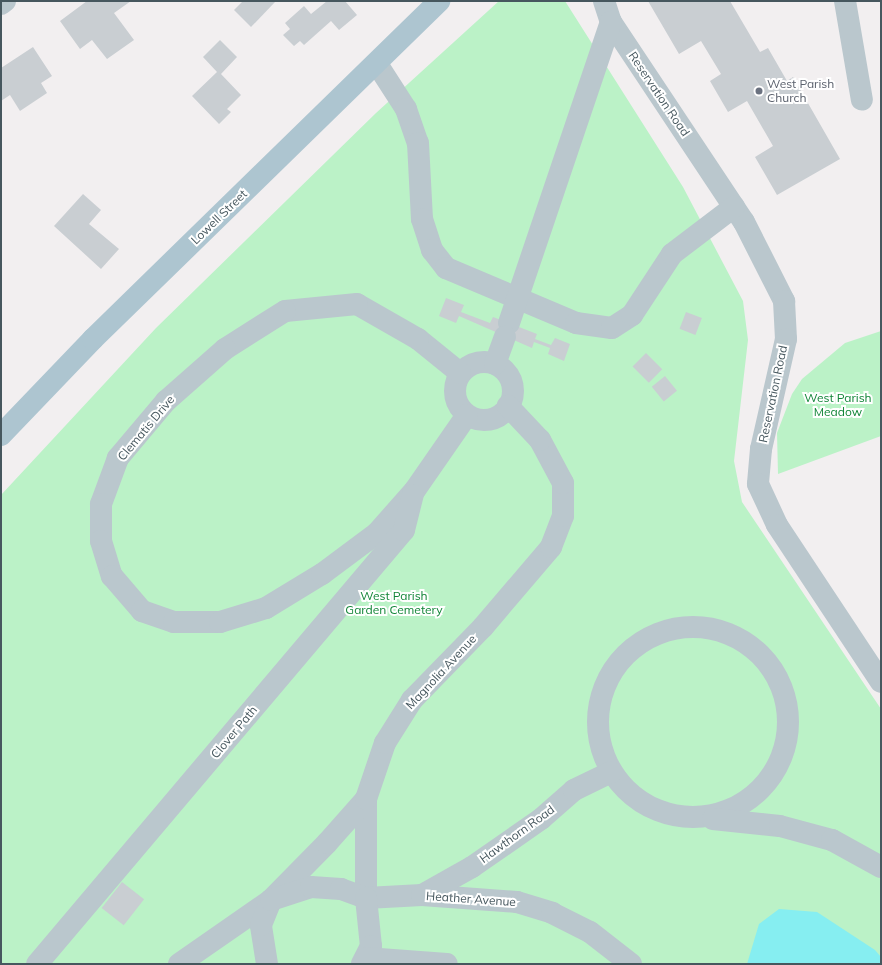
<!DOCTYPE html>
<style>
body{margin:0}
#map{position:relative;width:882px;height:965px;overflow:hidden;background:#f2eff0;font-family:Mulish,sans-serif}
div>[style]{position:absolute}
.green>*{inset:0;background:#bbf2c7}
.water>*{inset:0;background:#86eef1}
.building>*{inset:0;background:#c9ced2;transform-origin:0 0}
.minor>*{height:22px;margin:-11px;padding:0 11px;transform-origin:11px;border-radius:11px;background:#bac7cd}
.minor>.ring{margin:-11px;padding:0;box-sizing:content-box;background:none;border:22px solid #bac7cd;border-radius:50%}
.major>*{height:22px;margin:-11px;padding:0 11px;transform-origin:11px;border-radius:11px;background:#adc5d0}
.dots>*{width:11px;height:11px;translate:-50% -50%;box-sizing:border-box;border:2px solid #fff;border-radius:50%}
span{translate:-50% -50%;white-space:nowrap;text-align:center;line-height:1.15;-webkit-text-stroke:4px #fff;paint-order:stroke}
.worship-label{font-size:12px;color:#5b616d}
.left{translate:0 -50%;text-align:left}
.street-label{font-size:12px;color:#46575e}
.park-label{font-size:12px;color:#118537}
.frame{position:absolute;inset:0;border:2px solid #46575e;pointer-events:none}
</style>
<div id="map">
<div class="green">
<i style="clip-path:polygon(499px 1px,565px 1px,683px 187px,743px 301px,748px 340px,734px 461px,742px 502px,881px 709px,881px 964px,1px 964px,1px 495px,156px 328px,376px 113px)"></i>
<i style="clip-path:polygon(881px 331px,881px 436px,778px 474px,777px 433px,792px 394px,802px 379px,845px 343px)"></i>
</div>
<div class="water">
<i style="clip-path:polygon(779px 909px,817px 912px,875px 950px,881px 957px,881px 964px,747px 964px,759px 924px)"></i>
</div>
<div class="building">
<i style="clip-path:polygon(87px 1px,131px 1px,114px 13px,134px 40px,107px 59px,92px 40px,80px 49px,60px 21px)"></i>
<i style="clip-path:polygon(243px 1px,276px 1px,251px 27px,234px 10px)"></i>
<i style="clip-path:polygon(327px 1px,345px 1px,357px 15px,339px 30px,331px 21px,304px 45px,300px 41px,294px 46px,283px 35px,290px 29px,285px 23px,304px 6px,311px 14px)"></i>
<i style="clip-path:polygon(648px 1px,730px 1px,760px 52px,768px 48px,787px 81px,793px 77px,840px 159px,777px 195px,755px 157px,773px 146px,747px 101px,728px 112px,710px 81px,721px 74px,701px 41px,679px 54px)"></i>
<i style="clip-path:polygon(220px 40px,237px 57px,221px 74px,241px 95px,227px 109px,231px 112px,219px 124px,192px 96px,217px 72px,203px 57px)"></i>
<i style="clip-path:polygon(33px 47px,52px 76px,41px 83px,47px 93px,20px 111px,10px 95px,1px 101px,1px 68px)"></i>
<i style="clip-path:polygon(83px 194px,101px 210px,89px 224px,119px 249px,101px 269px,54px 226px)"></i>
<i style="clip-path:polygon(446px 298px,464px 305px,461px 312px,490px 323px,493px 317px,537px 334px,535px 339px,551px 345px,555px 338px,570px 344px,564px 361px,548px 354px,550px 348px,534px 342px,532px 348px,459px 316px,456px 323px,439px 316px)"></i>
<i style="left:686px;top:312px;width:17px;height:18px;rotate:21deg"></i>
<i style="left:646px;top:353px;width:23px;height:19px;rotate:45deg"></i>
<i style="left:665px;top:376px;width:19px;height:17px;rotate:51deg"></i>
<i style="left:122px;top:882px;width:28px;height:33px;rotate:38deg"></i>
</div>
<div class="minor">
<i style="left:604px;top:1px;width:22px;rotate:72deg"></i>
<i style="left:611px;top:22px;width:240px;rotate:56.4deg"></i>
<i style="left:744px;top:222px;width:89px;rotate:63.1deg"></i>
<i style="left:784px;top:301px;width:38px;rotate:87deg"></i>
<i style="left:786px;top:339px;width:113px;rotate:102.8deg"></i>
<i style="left:761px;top:449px;width:35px;rotate:95deg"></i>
<i style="left:758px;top:484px;width:45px;rotate:65.1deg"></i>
<i style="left:777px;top:525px;width:188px;rotate:56.5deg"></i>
<i style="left:845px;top:1px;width:100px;rotate:80.3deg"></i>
<i style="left:1px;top:4px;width:5px;rotate:-37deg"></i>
<i style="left:377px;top:64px;width:54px;rotate:57.2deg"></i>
<i style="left:406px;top:109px;width:36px;rotate:71deg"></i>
<i style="left:418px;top:143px;width:76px;rotate:87deg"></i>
<i style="left:422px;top:219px;width:33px;rotate:72deg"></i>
<i style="left:432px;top:250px;width:23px;rotate:52deg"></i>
<i style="left:446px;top:268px;width:141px;rotate:22.9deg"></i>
<i style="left:576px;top:323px;width:36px;rotate:8deg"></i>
<i style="left:612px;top:328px;width:24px;rotate:-33deg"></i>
<i style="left:632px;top:315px;width:73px;rotate:-56.7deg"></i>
<i style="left:672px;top:254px;width:78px;rotate:-37.2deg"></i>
<i style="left:509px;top:323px;width:318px;rotate:-71.3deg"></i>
<i class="ring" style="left:455px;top:362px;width:36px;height:36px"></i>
<i style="left:495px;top:364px;width:29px;rotate:-70deg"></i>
<i style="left:460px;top:373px;width:54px;rotate:-141deg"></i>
<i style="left:418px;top:339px;width:70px;rotate:-150.2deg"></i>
<i style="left:357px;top:304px;width:72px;rotate:174.4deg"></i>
<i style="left:285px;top:311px;width:71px;rotate:147.7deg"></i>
<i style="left:225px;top:349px;width:79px;rotate:138.6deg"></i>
<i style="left:166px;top:401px;width:75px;rotate:130.1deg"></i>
<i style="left:118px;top:458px;width:49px;rotate:110.3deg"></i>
<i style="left:101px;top:504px;width:37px;rotate:90deg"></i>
<i style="left:101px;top:541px;width:37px;rotate:73deg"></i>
<i style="left:112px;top:576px;width:46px;rotate:49.4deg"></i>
<i style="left:142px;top:611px;width:34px;rotate:19deg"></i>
<i style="left:174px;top:622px;width:46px"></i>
<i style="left:220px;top:622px;width:48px;rotate:-16.9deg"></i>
<i style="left:266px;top:608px;width:66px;rotate:-31.3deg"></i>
<i style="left:322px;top:574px;width:69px;rotate:-36.7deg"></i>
<i style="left:377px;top:533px;width:57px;rotate:-48.5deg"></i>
<i style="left:415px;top:490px;width:91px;rotate:-55.3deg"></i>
<i class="ring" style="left:598px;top:627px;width:168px;height:168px"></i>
<i style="left:366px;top:799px;width:99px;rotate:90deg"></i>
<i style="left:366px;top:898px;width:56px;rotate:-3.1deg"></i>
<i style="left:422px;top:895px;width:95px;rotate:4.2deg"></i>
<i style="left:517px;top:902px;width:37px;rotate:17deg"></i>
<i style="left:552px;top:913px;width:42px;rotate:26.6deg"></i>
<i style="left:590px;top:932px;width:52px;rotate:38deg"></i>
<i style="left:713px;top:819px;width:67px;rotate:6deg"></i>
<i style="left:780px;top:826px;width:54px;rotate:15.1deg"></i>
<i style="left:832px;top:840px;width:56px;rotate:28.9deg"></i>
<i style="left:422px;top:895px;width:57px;rotate:-29.2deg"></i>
<i style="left:472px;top:867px;width:84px;rotate:-34.8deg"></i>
<i style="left:541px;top:819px;width:44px;rotate:-41.3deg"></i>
<i style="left:574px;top:790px;width:41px;rotate:-25.9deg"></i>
<i style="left:37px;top:964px;width:568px;rotate:-49.78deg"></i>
<i style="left:404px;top:530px;width:36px;rotate:-76deg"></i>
<i style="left:179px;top:964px;width:112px;rotate:-34.8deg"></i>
<i style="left:271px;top:900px;width:80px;rotate:-45.5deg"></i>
<i style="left:327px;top:843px;width:59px;rotate:-48.4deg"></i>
<i style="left:366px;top:799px;width:59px;rotate:-71.3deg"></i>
<i style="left:385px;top:743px;width:51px;rotate:-57.9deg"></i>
<i style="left:412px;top:700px;width:102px;rotate:-45.8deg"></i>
<i style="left:483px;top:627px;width:105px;rotate:-49.6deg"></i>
<i style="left:551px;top:547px;width:33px;rotate:-69deg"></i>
<i style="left:563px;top:516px;width:33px;rotate:-90deg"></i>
<i style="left:563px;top:483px;width:49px;rotate:-118.1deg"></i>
<i style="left:540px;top:440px;width:47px;rotate:-133.3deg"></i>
<i style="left:267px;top:964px;width:39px;rotate:-99deg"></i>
<i style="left:261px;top:925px;width:27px;rotate:-68deg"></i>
<i style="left:271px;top:900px;width:42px;rotate:-18deg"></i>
<i style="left:311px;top:887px;width:30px;rotate:4deg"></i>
<i style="left:341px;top:889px;width:27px;rotate:20deg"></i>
<i style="left:366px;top:898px;width:48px;rotate:84.1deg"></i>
<i style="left:371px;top:946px;width:20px;rotate:117deg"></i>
<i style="left:369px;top:964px;width:7px;rotate:-117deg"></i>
<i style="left:366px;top:958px;width:81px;rotate:4.2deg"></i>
</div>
<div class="major">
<i style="left:1px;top:435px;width:133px;rotate:-46.2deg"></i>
<i style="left:93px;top:339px;width:484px;rotate:-44.3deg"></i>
</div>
<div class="dots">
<i style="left:759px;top:91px;background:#6b7280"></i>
</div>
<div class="worship-label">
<span class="left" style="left:767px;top:91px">West Parish<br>Church</span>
</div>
<div class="street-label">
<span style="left:659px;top:94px;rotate:56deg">Reservation Road</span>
<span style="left:219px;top:217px;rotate:-44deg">Lowell Street</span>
<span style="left:773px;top:394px;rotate:-78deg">Reservation Road</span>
<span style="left:146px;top:428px;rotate:-50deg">Clematis Drive</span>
<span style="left:441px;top:672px;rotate:-47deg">Magnolia Avenue</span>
<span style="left:234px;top:732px;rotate:-50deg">Clover Path</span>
<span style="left:517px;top:834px;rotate:-36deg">Hawthorn Road</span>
<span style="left:471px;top:899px;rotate:4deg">Heather Avenue</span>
</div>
<div class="park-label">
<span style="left:838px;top:405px">West Parish<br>Meadow</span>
<span style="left:394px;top:603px">West Parish<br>Garden Cemetery</span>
</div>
<div class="frame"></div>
</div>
